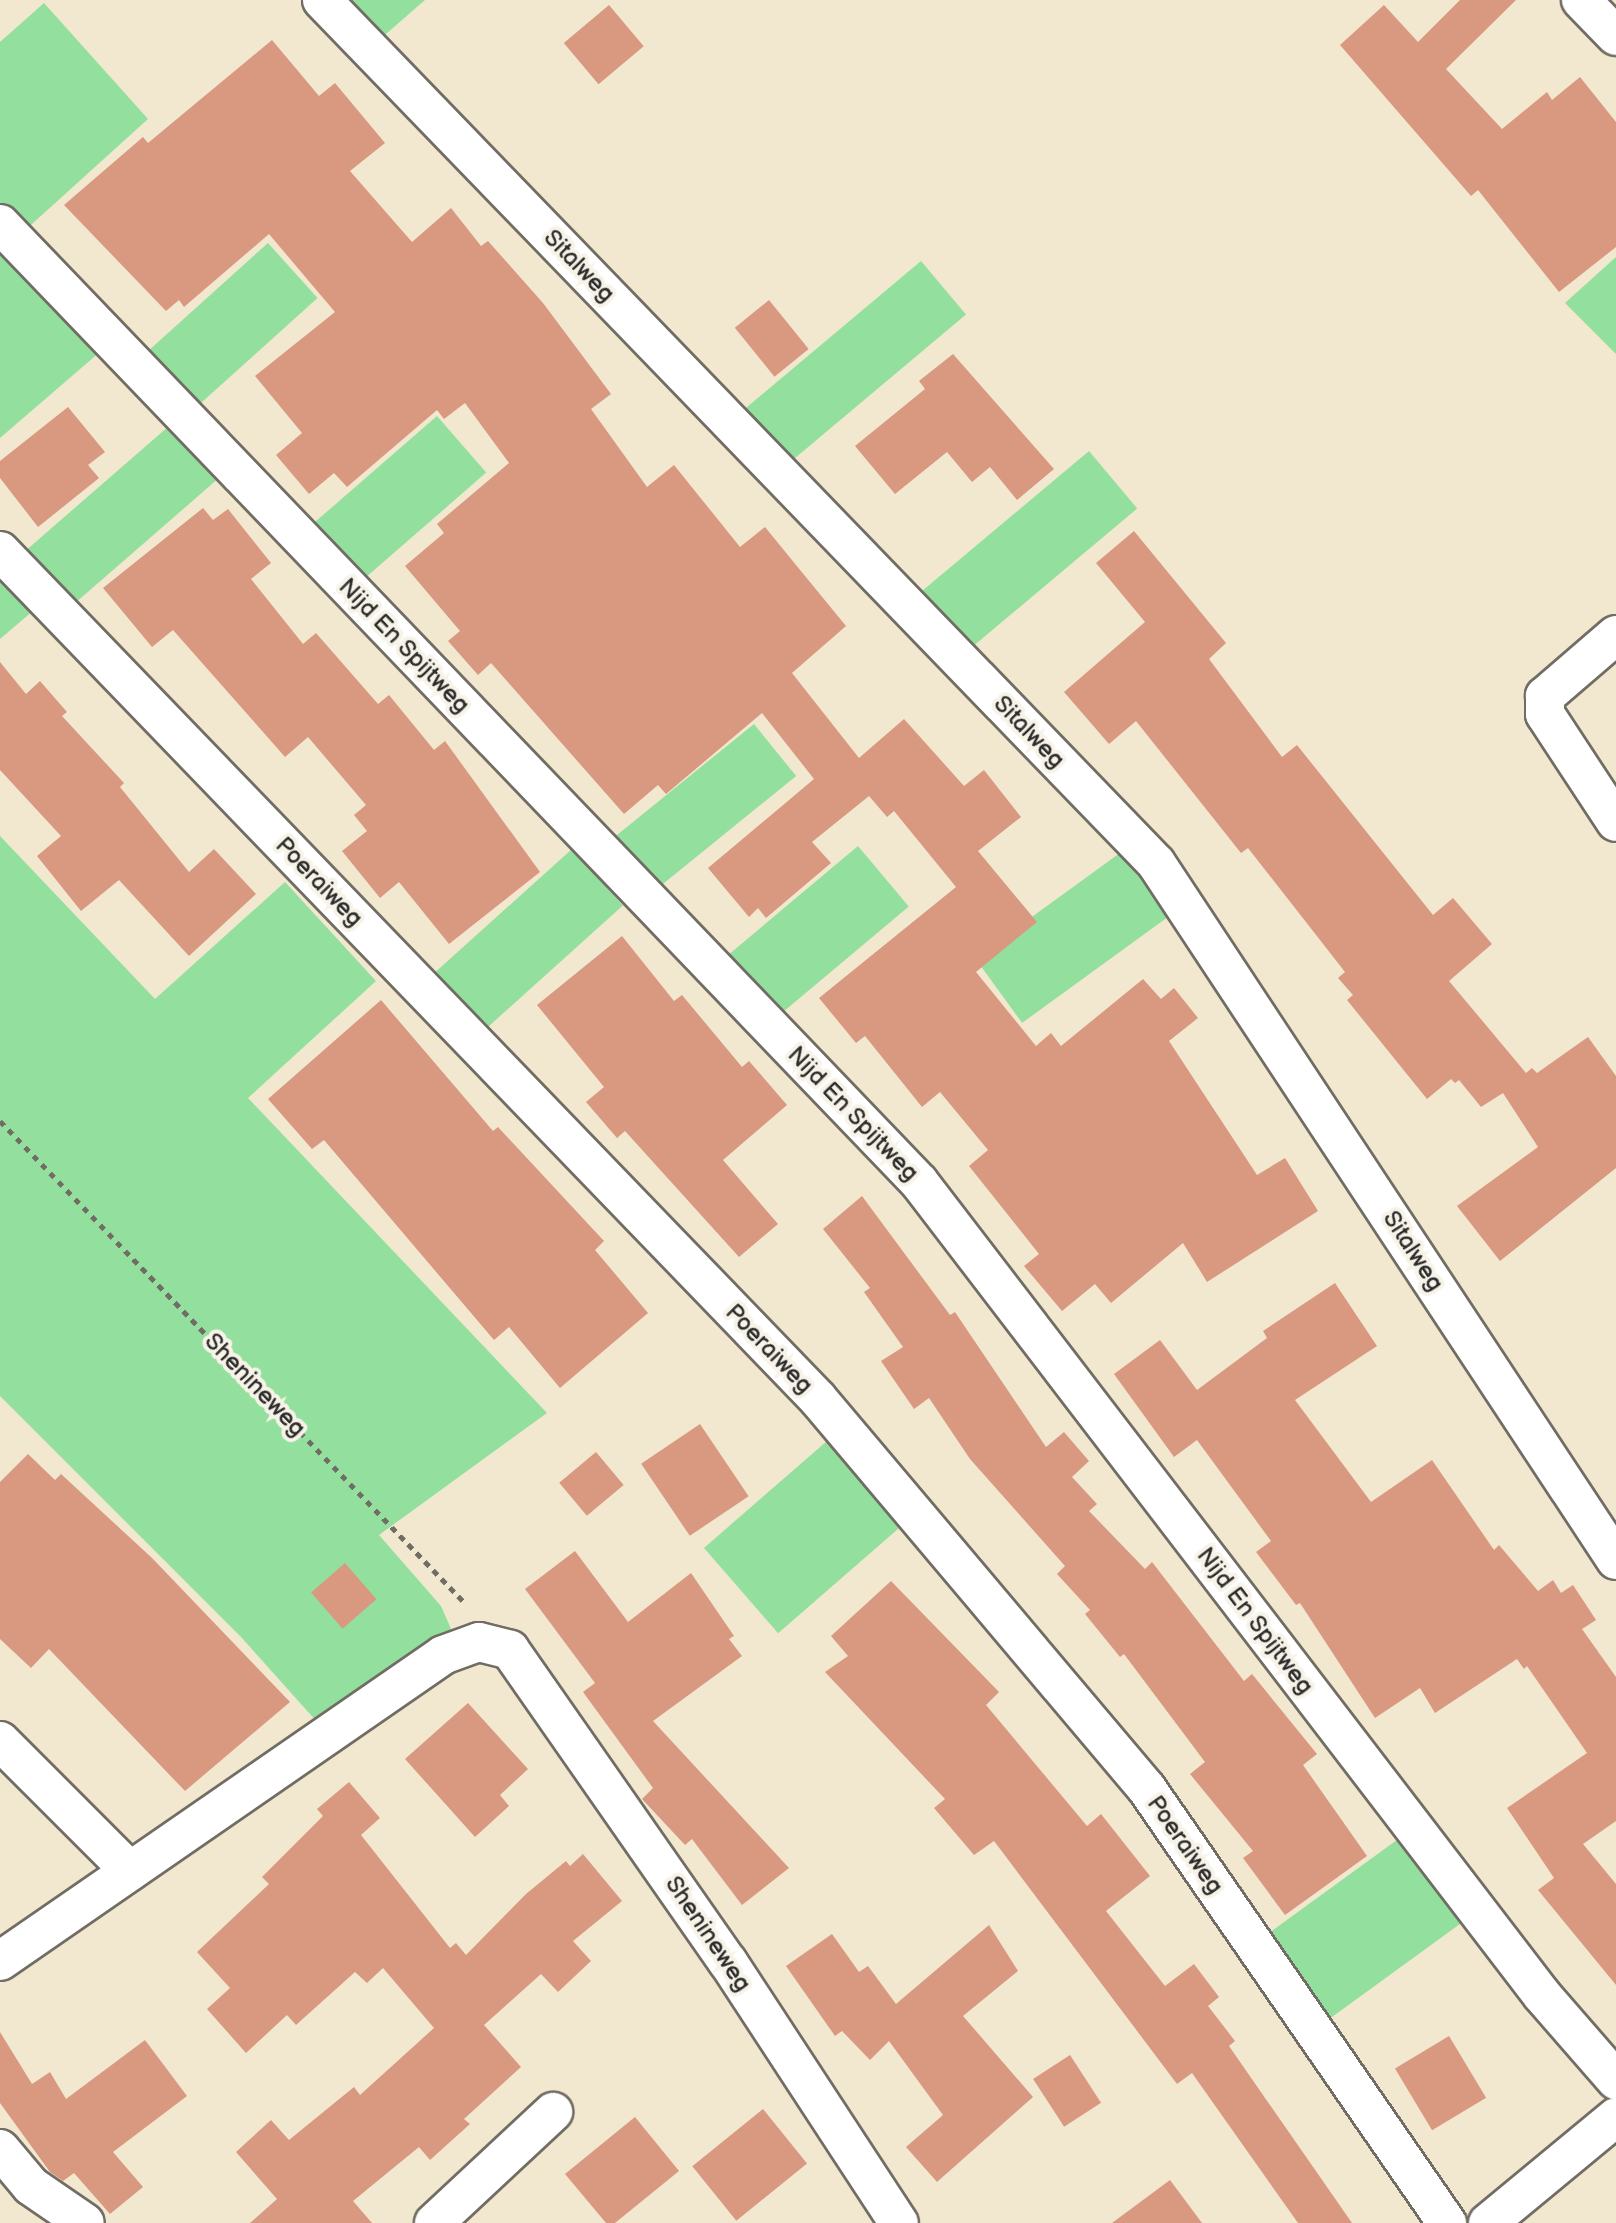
<!DOCTYPE html>
<style>
body{margin:0}
#map{position:relative;width:1616px;height:2223px;overflow:hidden;background:#f2e7cf;font-family:"Balsamiq Sans",sans-serif}
div>[style]{position:absolute}
.green>*{inset:0;background:#93e09e;transform-origin:0 0}
.building>*{inset:0;background:#d99980;transform-origin:0 0}
.path>*{height:5px;margin-top:-2.5px;transform-origin:0;background:repeating-linear-gradient(90deg,#716d64 0 6px,transparent 0 12px)}
.roads{filter:drop-shadow(2px 0 #716d64) drop-shadow(-2px 0 #716d64) drop-shadow(0 2px #716d64) drop-shadow(0 -2px #716d64)}
.minor>*{height:38px;margin:-19px;padding:0 19px;transform-origin:19px;border-radius:19px;background:#fff}
span{translate:-50% -50%;white-space:nowrap;text-align:center;line-height:1.15;-webkit-text-stroke:8px #f7f3e8;paint-order:stroke}
.street-label{font-size:24px;color:#2b2b2b}
</style>
<div id="map">
<div class="green">
<i style="clip-path:polygon(342px 0,425px 0,379px 40px)"></i>
<i style="clip-path:polygon(44px 3px,148px 119px,22px 233px,0 209px,0 42px)"></i>
<i style="left:268px;top:243px;width:74px;height:167px;rotate:48deg"></i>
<i style="clip-path:polygon(0 244px,101px 351px,0 438px)"></i>
<i style="clip-path:polygon(1616px 257px,1616px 354px,1565px 303px)"></i>
<i style="left:921px;top:261px;width:70px;height:234px;rotate:50deg"></i>
<i style="left:437px;top:416px;width:75px;height:169px;rotate:49deg"></i>
<i style="left:169px;top:426px;width:72px;height:187px;rotate:49deg"></i>
<i style="left:1089px;top:451px;width:75px;height:221px;rotate:50deg"></i>
<i style="clip-path:polygon(0 574px,34px 610px,0 639px)"></i>
<i style="left:754px;top:724px;width:67px;height:185px;rotate:51deg"></i>
<i style="clip-path:polygon(0 836px,155px 999px,285px 882px,376px 981px,248px 1098px,547px 1413px,379px 1535px,441px 1606px,452px 1631px,318px 1723px,241px 1637px,0 1396px)"></i>
<i style="left:858px;top:846px;width:79px;height:175px;rotate:50deg"></i>
<i style="left:572px;top:849px;width:76px;height:189px;rotate:48deg"></i>
<i style="left:1124px;top:850px;width:80px;height:184px;rotate:54deg"></i>
<i style="left:827px;top:1441px;width:113px;height:163px;rotate:49deg"></i>
<i style="left:1401px;top:1837px;width:105px;height:171px;rotate:54deg"></i>
</div>
<div class="building">
<i style="clip-path:polygon(1460px 0,1516px 0,1446px 69px,1502px 129px,1547px 92px,1552px 100px,1580px 77px,1616px 122px,1616px 247px,1559px 292px,1478px 190px,1471px 196px,1340px 45px,1384px 5px,1418px 42px)"></i>
<i style="left:609px;top:5px;width:54px;height:59px;rotate:50deg"></i>
<i style="clip-path:polygon(272px 40px,319px 96px,335px 83px,385px 143px,350px 171px,412px 242px,451px 208px,481px 246px,488px 241px,543px 303px,611px 394px,591px 409px,647px 487px,674px 465px,740px 547px,765px 527px,796px 565px,846px 626px,792px 673px,859px 758px,904px 719px,964px 786px,984px 770px,1021px 817px,978px 851px,1037px 922px,976px 972px,1036px 1046px,1051px 1033px,1061px 1046px,1143px 979px,1161px 999px,1174px 988px,1198px 1018px,1169px 1041px,1257px 1175px,1285px 1158px,1318px 1211px,1207px 1282px,1183px 1243px,1111px 1303px,1095px 1284px,1062px 1311px,1024px 1266px,1039px 1254px,969px 1166px,988px 1150px,940px 1092px,922px 1107px,865px 1036px,856px 1043px,819px 998px,956px 887px,894px 811px,887px 817px,869px 796px,812px 842px,831px 863px,766px 918px,758px 908px,749px 917px,708px 868px,814px 779px,762px 713px,666px 794px,658px 785px,624px 814px,491px 663px,478px 675px,448px 641px,460px 631px,405px 566px,444px 533px,437px 524px,509px 463px,465px 403px,444px 419px,437px 410px,347px 487px,334px 473px,309px 494px,276px 455px,302px 433px,255px 376px,335px 312px,269px 234px,184px 307px,179px 300px,166px 311px,64px 205px,143px 137px,148px 143px)"></i>
<i style="left:769px;top:300px;width:63px;height:44px;rotate:51deg"></i>
<i style="clip-path:polygon(953px 354px,1054px 469px,1017px 500px,990px 467px,972px 482px,947px 452px,895px 494px,855px 446px,925px 389px,919px 381px)"></i>
<i style="clip-path:polygon(68px 407px,105px 452px,88px 465px,99px 478px,38px 527px,0 478px,0 461px)"></i>
<i style="clip-path:polygon(203px 508px,213px 520px,228px 509px,271px 563px,251px 579px,303px 644px,316px 633px,378px 704px,389px 695px,434px 750px,445px 741px,540px 872px,449px 944px,399px 882px,380px 898px,342px 851px,367px 831px,354px 815px,366px 805px,308px 737px,285px 757px,173px 630px,152px 647px,103px 588px)"></i>
<i style="clip-path:polygon(1134px 531px,1226px 643px,1209px 659px,1282px 757px,1297px 745px,1433px 915px,1453px 898px,1492px 944px,1449px 981px,1526px 1073px,1532px 1068px,1537px 1073px,1588px 1037px,1616px 1076px,1616px 1168px,1500px 1261px,1457px 1206px,1538px 1147px,1503px 1093px,1481px 1107px,1459px 1080px,1455px 1083px,1451px 1079px,1427px 1099px,1347px 1000px,1353px 995px,1338px 978px,1345px 972px,1248px 848px,1241px 853px,1136px 721px,1109px 744px,1064px 692px,1145px 622px,1096px 563px)"></i>
<i style="clip-path:polygon(0 662px,26px 694px,40px 681px,67px 712px,62px 716px,124px 783px,120px 787px,189px 872px,214px 849px,256px 894px,189px 956px,119px 880px,81px 911px,37px 856px,61px 836px,0 770px)"></i>
<i style="clip-path:polygon(622px 936px,674px 1001px,682px 995px,742px 1067px,749px 1061px,787px 1105px,723px 1160px,778px 1224px,739px 1257px,625px 1131px,617px 1138px,586px 1102px,604px 1087px,537px 1005px)"></i>
<i style="clip-path:polygon(381px 1000px,493px 1131px,498px 1127px,604px 1241px,595px 1250px,648px 1313px,560px 1388px,509px 1327px,494px 1340px,324px 1140px,312px 1149px,268px 1099px)"></i>
<i style="clip-path:polygon(862px 1196px,950px 1315px,955px 1312px,1046px 1447px,1064px 1432px,1089px 1461px,1072px 1477px,1097px 1504px,1089px 1511px,1145px 1569px,1152px 1562px,1244px 1681px,1252px 1674px,1317px 1754px,1303px 1765px,1367px 1856px,1285px 1915px,1243px 1858px,1253px 1851px,1190px 1774px,1205px 1762px,1124px 1654px,1120px 1657px,1085px 1614px,1090px 1610px,1057px 1574px,1065px 1566px,970px 1459px,929px 1398px,914px 1409px,881px 1361px,903px 1347px,864px 1292px,870px 1288px,823px 1229px)"></i>
<i style="clip-path:polygon(1335px 1283px,1377px 1346px,1295px 1400px,1371px 1502px,1432px 1460px,1494px 1550px,1499px 1545px,1538px 1591px,1553px 1580px,1561px 1593px,1573px 1585px,1596px 1620px,1582px 1629px,1616px 1677px,1616px 1821px,1583px 1844px,1616px 1884px,1616px 1985px,1538px 1890px,1554px 1878px,1507px 1808px,1587px 1753px,1527px 1666px,1524px 1669px,1517px 1659px,1435px 1713px,1420px 1688px,1375px 1718px,1300px 1603px,1296px 1605px,1256px 1552px,1271px 1541px,1197px 1440px,1174px 1457px,1114px 1374px,1160px 1340px,1197px 1390px,1267px 1338px,1263px 1331px)"></i>
<i style="left:700px;top:1424px;width:87px;height:71px;rotate:56deg"></i>
<i style="left:596px;top:1452px;width:43px;height:48px;rotate:50deg"></i>
<i style="clip-path:polygon(28px 1454px,55px 1480px,61px 1474px,152px 1558px,290px 1702px,185px 1791px,49px 1649px,31px 1668px,0 1639px,0 1482px)"></i>
<i style="clip-path:polygon(575px 1551px,628px 1622px,691px 1573px,734px 1636px,729px 1639px,742px 1656px,653px 1721px,789px 1868px,742px 1905px,692px 1839px,685px 1845px,642px 1799px,653px 1788px,583px 1692px,595px 1683px,525px 1589px)"></i>
<i style="left:345px;top:1563px;width:48px;height:45px;rotate:49deg"></i>
<i style="clip-path:polygon(891px 1581px,999px 1692px,986px 1705px,1087px 1826px,1101px 1814px,1150px 1876px,1106px 1911px,1165px 1986px,1194px 1964px,1219px 1997px,1208px 2006px,1235px 2041px,1229px 2046px,1352px 2223px,1298px 2223px,1192px 2073px,1177px 2084px,994px 1841px,974px 1855px,934px 1808px,945px 1799px,825px 1672px,848px 1656px,831px 1636px)"></i>
<i style="clip-path:polygon(468px 1703px,528px 1769px,500px 1795px,509px 1806px,475px 1837px,405px 1759px)"></i>
<i style="clip-path:polygon(349px 1782px,380px 1818px,361px 1835px,450px 1948px,456px 1943px,466px 1955px,526px 1894px,566px 1861px,570px 1866px,583px 1854px,622px 1901px,573px 1941px,591px 1961px,558px 1992px,541px 1974px,484px 2025px,521px 2067px,464px 2119px,470px 2124px,430px 2160px,419px 2147px,353px 2201px,372px 2223px,250px 2223px,277px 2199px,236px 2152px,271px 2120px,289px 2140px,354px 2087px,360px 2095px,434px 2028px,383px 1968px,367px 1983px,355px 1972px,296px 2025px,287px 2015px,246px 2053px,207px 2009px,230px 1988px,197px 1952px,269px 1884px,262px 1877px,323px 1816px,317px 1809px)"></i>
<i style="clip-path:polygon(989px 1925px,1018px 1971px,963px 2016px,1033px 2097px,937px 2182px,906px 2147px,943px 2115px,889px 2041px,870px 2060px,842px 2031px,835px 2036px,786px 1966px,832px 1934px,859px 1972px,868px 1966px,896px 2004px)"></i>
<i style="clip-path:polygon(0 2032px,32px 2084px,50px 2072px,66px 2099px,145px 2040px,187px 2096px,113px 2152px,143px 2187px,110px 2214px,74px 2173px,63px 2181px,50px 2172px,0 2103px)"></i>
<i style="left:1449px;top:2036px;width:72px;height:63px;rotate:59deg"></i>
<i style="left:1070px;top:2055px;width:57px;height:44px;rotate:57deg"></i>
<i style="left:763px;top:2109px;width:70px;height:91px;rotate:51deg"></i>
<i style="clip-path:polygon(635px 2117px,679px 2171px,615px 2223px,606px 2223px,565px 2174px)"></i>
<i style="clip-path:polygon(1170px 2180px,1202px 2223px,1112px 2223px)"></i>
</div>
<div class="path">
<i style="left:0;top:1121px;width:670px;rotate:46.03deg"></i>
</div>
<div class="roads">
<div class="minor">
<i style="left:322px;top:0;width:1200px;rotate:45.98deg"></i>
<i style="left:1156px;top:863px;width:835px;rotate:56.58deg"></i>
<i style="left:1581px;top:0;width:50px;rotate:45.8deg"></i>
<i style="left:0;top:224px;width:1328px;rotate:46.19deg"></i>
<i style="left:919px;top:1182px;width:1024px;rotate:52.54deg"></i>
<i style="left:1542px;top:1995px;width:113px;rotate:49deg"></i>
<i style="left:0;top:551px;width:1178px;rotate:46.03deg"></i>
<i style="left:818px;top:1399px;width:510px;rotate:49.85deg"></i>
<i style="left:1147px;top:1789px;width:528px;rotate:55.35deg"></i>
<i style="left:1616px;top:635px;width:94px;rotate:139.3deg"></i>
<i style="left:1545px;top:696px;width:18px;rotate:90deg"></i>
<i style="left:1545px;top:714px;width:129px;rotate:56.7deg"></i>
<i style="left:0;top:1741px;width:184px;rotate:45deg"></i>
<i style="left:0;top:1961px;width:538px;rotate:-34.63deg"></i>
<i style="left:443px;top:1655px;width:38px;rotate:-20deg"></i>
<i style="left:479px;top:1642px;width:32px;rotate:14deg"></i>
<i style="left:510px;top:1650px;width:381px;rotate:55.1deg"></i>
<i style="left:728px;top:1962px;width:312px;rotate:56.8deg"></i>
<i style="left:0;top:2149px;width:48px;rotate:50deg"></i>
<i style="left:31px;top:2186px;width:65px;rotate:34.4deg"></i>
<i style="left:434px;top:2223px;width:163px;rotate:-43deg"></i>
<i style="left:1488px;top:2223px;width:166px;rotate:-39.6deg"></i>
</div>
</div>
<div class="street-label">
<span style="left:579px;top:266px;rotate:46deg">Sitalweg</span>
<span style="left:404px;top:646px;rotate:46deg">Nijd En Spijtweg</span>
<span style="left:1029px;top:732px;rotate:46deg">Sitalweg</span>
<span style="left:319px;top:882px;rotate:46deg">Poeraiweg</span>
<span style="left:853px;top:1114px;rotate:46deg">Nijd En Spijtweg</span>
<span style="left:1413px;top:1251px;rotate:57deg">Sitalweg</span>
<span style="left:769px;top:1349px;rotate:46deg">Poeraiweg</span>
<span style="left:255px;top:1385px;rotate:46deg">Shenineweg</span>
<span style="left:1255px;top:1621px;rotate:53deg">Nijd En Spijtweg</span>
<span style="left:1185px;top:1845px;rotate:55deg">Poeraiweg</span>
<span style="left:708px;top:1934px;rotate:56deg">Shenineweg</span>
</div>
</div>
